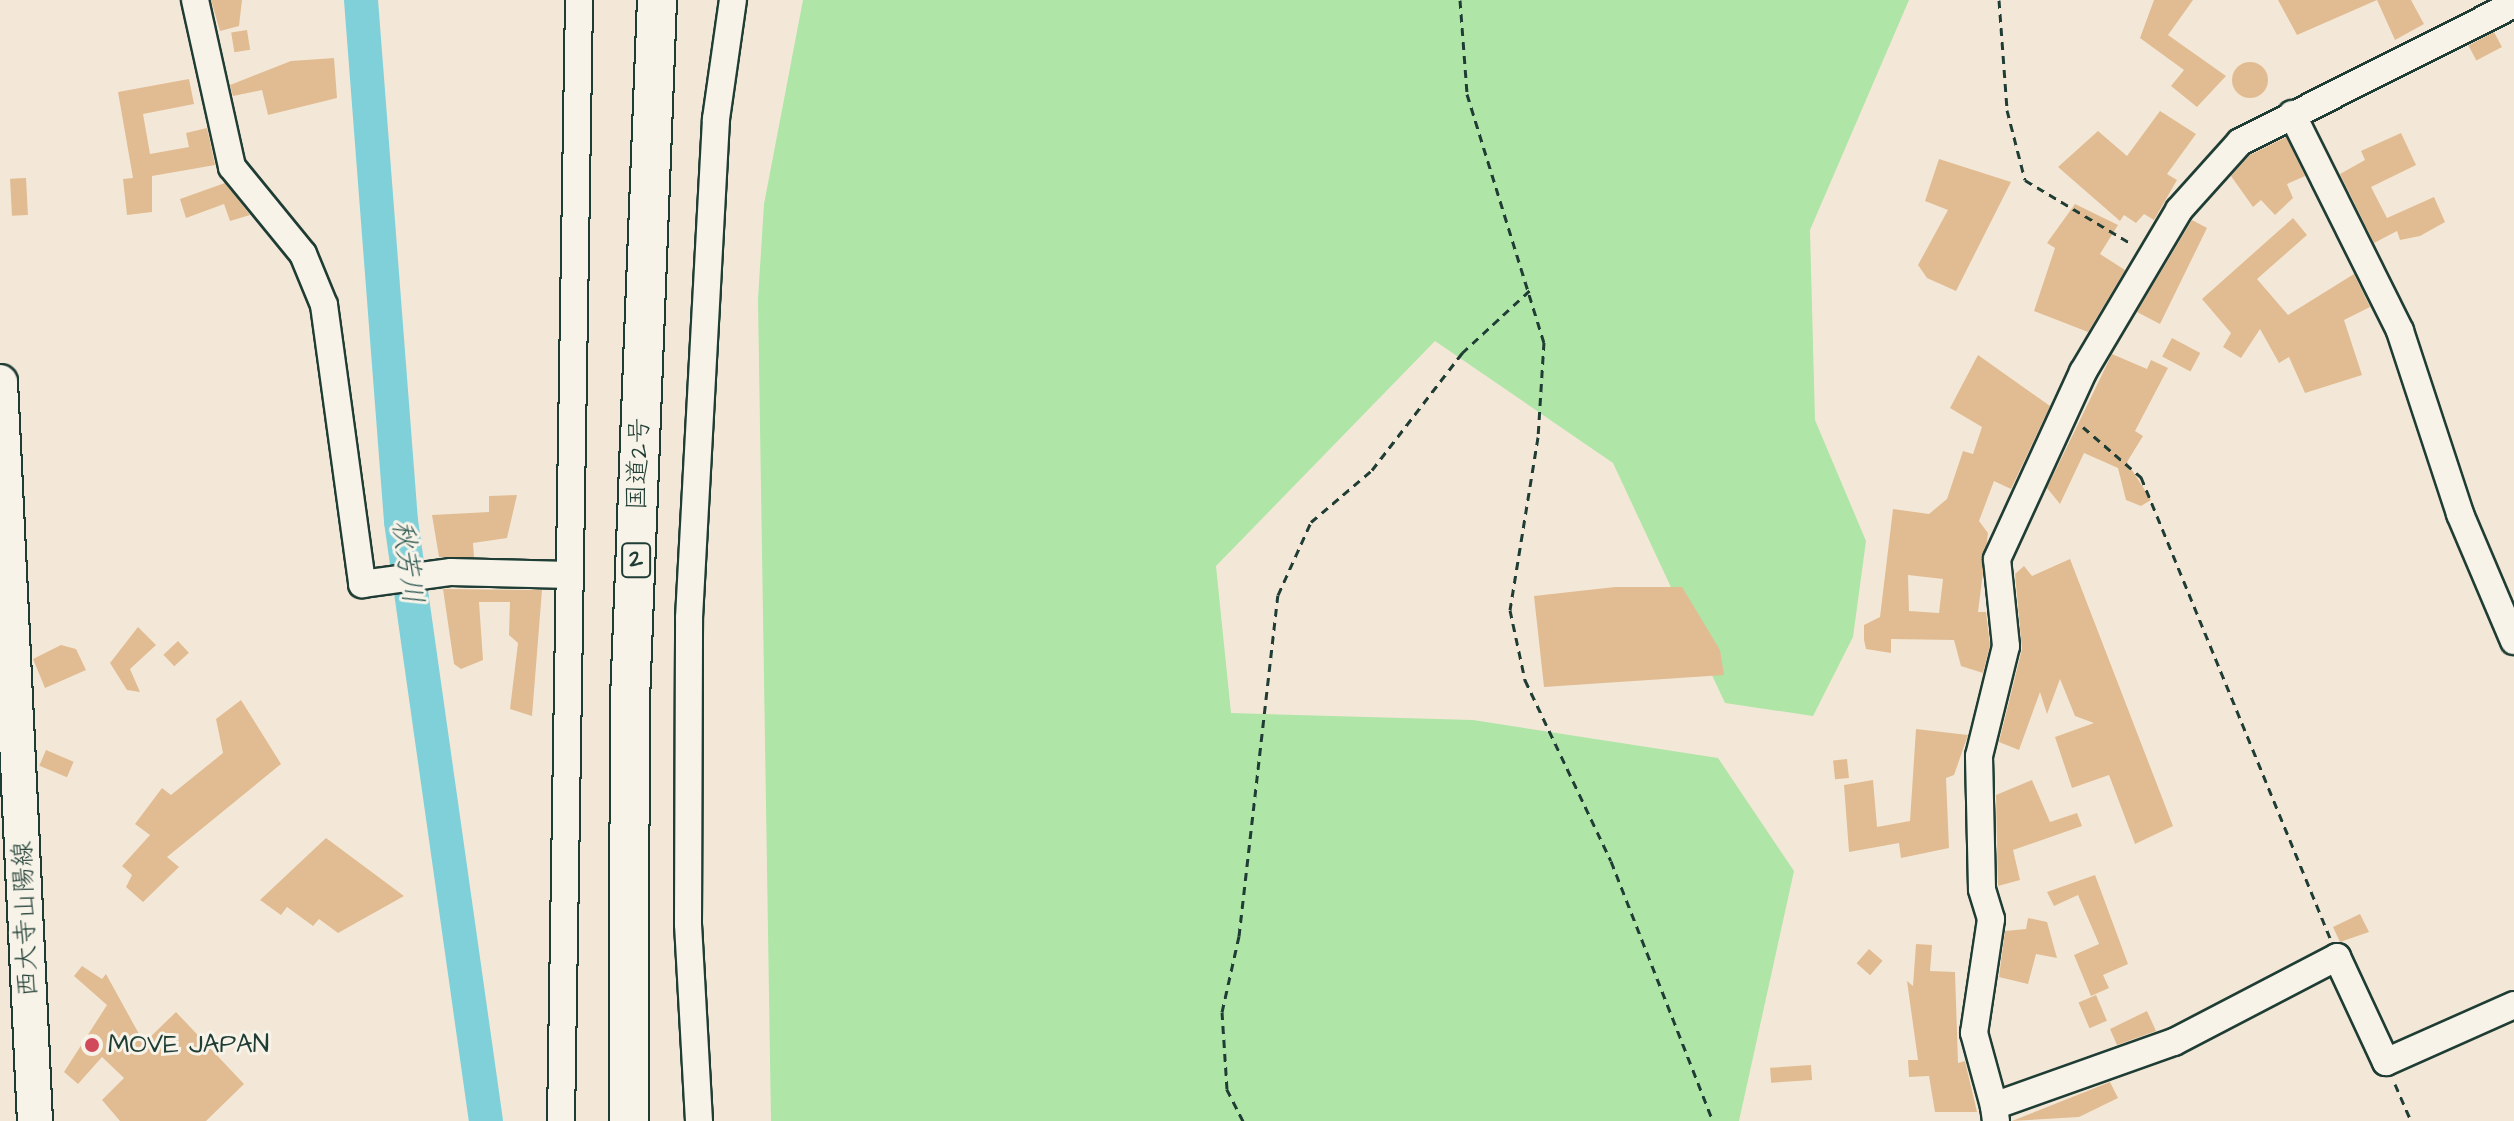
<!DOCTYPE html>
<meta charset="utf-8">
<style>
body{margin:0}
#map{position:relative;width:2514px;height:1121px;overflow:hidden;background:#f3e8d7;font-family:"Architects Daughter","Klee One",sans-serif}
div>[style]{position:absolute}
.green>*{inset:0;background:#afe5a7}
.river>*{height:34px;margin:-17px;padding:0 17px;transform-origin:17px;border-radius:17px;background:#80d0da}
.building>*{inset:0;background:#e1bc92;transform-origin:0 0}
.round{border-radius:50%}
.path>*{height:3px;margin-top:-1.5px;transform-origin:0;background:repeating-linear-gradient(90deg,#1f3d34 0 8px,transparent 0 14px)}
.roads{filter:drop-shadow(2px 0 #1f3d34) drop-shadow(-2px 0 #1f3d34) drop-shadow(0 2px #1f3d34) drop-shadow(0 -2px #1f3d34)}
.minor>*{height:26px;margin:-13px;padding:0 13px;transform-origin:13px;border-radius:13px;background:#f7f3e8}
.major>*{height:34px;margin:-17px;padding:0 17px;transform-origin:17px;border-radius:17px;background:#f7f3e8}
.highway>*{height:38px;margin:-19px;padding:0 19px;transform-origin:19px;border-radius:19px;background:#f7f3e8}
.dots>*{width:22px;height:22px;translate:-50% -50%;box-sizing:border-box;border:4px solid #f7f3e8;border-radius:50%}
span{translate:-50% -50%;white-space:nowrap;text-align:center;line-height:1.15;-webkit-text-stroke:6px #f7f3e8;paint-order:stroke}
.shield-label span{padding:2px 6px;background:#f7f3e8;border:2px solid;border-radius:6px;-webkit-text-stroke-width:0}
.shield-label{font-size:24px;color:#1f3d34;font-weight:700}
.street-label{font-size:26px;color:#1f3d34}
.poi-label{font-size:26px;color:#1f3d34}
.left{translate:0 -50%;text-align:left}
.water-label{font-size:28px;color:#325a55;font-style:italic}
</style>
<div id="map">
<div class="green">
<i style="clip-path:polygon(803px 0,1909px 0,1810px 230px,1815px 420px,1866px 541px,1853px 637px,1813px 716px,1725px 703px,1613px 463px,1435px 341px,1216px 566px,1231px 713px,1473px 720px,1718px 758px,1794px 871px,1739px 1121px,771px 1121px,758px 299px,764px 204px)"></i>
</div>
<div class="river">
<i style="left:361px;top:0;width:523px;rotate:85.61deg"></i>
<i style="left:401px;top:521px;width:606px;rotate:81.94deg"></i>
</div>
<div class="building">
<i style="clip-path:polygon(211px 0,242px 0,239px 26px,220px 31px)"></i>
<i style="clip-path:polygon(2154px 0,2193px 0,2168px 35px,2226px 76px,2197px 107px,2171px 86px,2184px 70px,2140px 38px)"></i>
<i style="clip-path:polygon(2278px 0,2411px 0,2424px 24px,2395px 40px,2377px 0,2297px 35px)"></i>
<i style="left:247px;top:30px;width:20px;height:16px;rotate:81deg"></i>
<i style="left:2494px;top:32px;width:17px;height:29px;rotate:62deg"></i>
<i style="clip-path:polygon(334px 58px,337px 98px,268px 115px,262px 90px,233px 96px,230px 85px,291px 61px)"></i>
<i class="round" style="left:2232px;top:62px;width:36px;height:36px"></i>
<i style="clip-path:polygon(189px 79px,194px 104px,143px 114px,150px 154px,189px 147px,186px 133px,207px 128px,215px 165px,152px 176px,152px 212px,127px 215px,123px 179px,133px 178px,118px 92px)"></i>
<i style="clip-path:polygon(2160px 111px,2196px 134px,2167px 174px,2177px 180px,2154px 220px,2144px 214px,2136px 223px,2124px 215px,2120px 221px,2058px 167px,2098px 131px,2127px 156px)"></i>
<i style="clip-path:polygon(2401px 133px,2416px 165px,2371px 187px,2387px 218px,2434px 197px,2445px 222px,2420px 236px,2400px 240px,2397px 231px,2374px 243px,2340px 174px,2365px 160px,2361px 151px)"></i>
<i style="clip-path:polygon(2286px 137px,2305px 176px,2287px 184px,2293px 198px,2275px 215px,2261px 200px,2253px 207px,2231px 176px,2250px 155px)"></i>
<i style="clip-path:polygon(1939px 159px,2011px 182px,1956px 291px,1927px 278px,1918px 265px,1948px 210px,1925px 201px)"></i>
<i style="left:26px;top:178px;width:37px;height:16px;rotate:87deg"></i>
<i style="clip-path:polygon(225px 183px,250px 215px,230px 221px,224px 204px,186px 218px,180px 199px)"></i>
<i style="clip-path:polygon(2075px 204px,2118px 225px,2100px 254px,2125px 270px,2088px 332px,2034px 311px,2055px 248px,2047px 243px)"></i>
<i style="clip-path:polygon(2293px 218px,2307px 235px,2257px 279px,2288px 315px,2354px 274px,2370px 307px,2344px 320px,2362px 375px,2305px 393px,2289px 357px,2279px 363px,2260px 329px,2241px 358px,2223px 347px,2231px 333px,2202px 299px)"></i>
<i style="clip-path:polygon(2192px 220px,2207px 228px,2160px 324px,2137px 312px)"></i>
<i style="left:2172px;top:338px;width:32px;height:21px;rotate:28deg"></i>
<i style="clip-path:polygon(2112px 354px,2147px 369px,2151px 360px,2168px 368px,2135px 431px,2143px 436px,2127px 462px,2151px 500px,2141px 506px,2126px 500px,2118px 468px,2084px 453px,2060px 504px,2047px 488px)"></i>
<i style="clip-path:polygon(evenodd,1978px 355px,2050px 406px,2011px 489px,1994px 481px,1979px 521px,1988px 533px,1978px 612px,1986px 612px,1990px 645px,1983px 673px,1961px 666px,1954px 640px,1891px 639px,1891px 653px,1866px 649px,1864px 640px,1864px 625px,1880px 617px,1893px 509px,1929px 514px,1947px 499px,1963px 451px,1973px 454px,1982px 427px,1950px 408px,1978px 355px,1908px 575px,1943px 579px,1939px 613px,1909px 611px,1908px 575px)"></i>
<i style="clip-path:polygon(517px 495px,507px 538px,473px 543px,474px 557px,439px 557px,432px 515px,489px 512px,489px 496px)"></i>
<i style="clip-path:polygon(2070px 559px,2173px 826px,2135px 844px,2109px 775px,2072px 788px,2055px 737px,2094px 723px,2075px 716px,2060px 679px,2047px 714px,2040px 692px,2019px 750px,1999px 742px,2022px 649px,2015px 574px,2024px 566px,2032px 576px)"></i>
<i style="clip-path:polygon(1615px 587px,1682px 587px,1720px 650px,1724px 675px,1544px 687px,1534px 596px)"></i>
<i style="clip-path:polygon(443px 589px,542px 590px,532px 716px,510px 709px,518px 643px,509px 635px,510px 602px,479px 602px,483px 660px,461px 669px,454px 664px)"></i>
<i style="clip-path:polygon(138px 627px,156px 645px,130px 669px,140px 692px,127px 690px,110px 663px)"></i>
<i style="left:178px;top:641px;width:16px;height:20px;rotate:47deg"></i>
<i style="clip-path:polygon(61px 645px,76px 649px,86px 670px,45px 688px,33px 659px)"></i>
<i style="clip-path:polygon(241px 700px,281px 764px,167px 857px,179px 867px,143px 902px,126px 887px,132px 875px,122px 866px,150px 835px,135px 824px,162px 788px,171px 795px,223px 753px,216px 719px)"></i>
<i style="clip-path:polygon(1916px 729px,1968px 735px,1954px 775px,1946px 778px,1949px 848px,1901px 858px,1899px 843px,1849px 852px,1844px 785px,1873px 780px,1877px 827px,1910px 821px)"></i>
<i style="left:46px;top:750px;width:30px;height:17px;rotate:23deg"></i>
<i style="left:1847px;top:759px;width:19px;height:14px;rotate:84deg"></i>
<i style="clip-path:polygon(2032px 780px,2050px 822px,2077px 813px,2082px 826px,2013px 850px,2020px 880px,1998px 886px,1996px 795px)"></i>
<i style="clip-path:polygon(326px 838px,404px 896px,338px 933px,319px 919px,313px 926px,287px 907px,281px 915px,260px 900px)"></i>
<i style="clip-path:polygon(2095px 875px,2128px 964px,2103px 975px,2109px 988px,2091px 996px,2074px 955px,2099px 944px,2078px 895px,2054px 906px,2047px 892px)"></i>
<i style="clip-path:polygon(2360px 914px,2369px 932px,2340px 942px,2333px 927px)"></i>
<i style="clip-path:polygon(2028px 918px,2047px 922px,2057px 958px,2036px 954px,2028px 984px,1999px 977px,2005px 931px,2026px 929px)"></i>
<i style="clip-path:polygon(1916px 944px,1932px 945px,1930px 971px,1955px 972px,1958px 1063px,1965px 1061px,1977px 1112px,1935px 1112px,1929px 1076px,1909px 1077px,1908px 1060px,1918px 1060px,1907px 981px,1913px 986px)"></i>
<i style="left:1869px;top:949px;width:18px;height:19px;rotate:41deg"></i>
<i style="clip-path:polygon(82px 966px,102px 979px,106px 974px,144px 1043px,176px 1012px,244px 1084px,206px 1121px,120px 1121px,102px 1100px,124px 1078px,102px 1057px,78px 1084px,64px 1072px,107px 1005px,74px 976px)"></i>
<i style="left:2096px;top:995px;width:28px;height:19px;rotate:67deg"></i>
<i style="clip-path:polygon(2147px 1011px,2156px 1031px,2117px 1045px,2110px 1029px)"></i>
<i style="left:1811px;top:1065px;width:15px;height:41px;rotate:86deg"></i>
<i style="clip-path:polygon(2110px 1082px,2118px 1098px,2079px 1117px,2012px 1121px)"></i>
</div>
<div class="path">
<i style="left:1460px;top:0;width:94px;rotate:85.7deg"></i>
<i style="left:1467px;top:94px;width:260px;rotate:72.8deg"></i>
<i style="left:1544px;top:342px;width:95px;rotate:93.6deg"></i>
<i style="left:1538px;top:437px;width:175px;rotate:99.2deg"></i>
<i style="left:1510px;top:610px;width:72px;rotate:77.9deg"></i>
<i style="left:1525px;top:680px;width:200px;rotate:64.6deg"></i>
<i style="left:1611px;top:861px;width:279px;rotate:68.6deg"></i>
<i style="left:1999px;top:0;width:110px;rotate:85.8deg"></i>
<i style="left:2007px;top:110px;width:72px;rotate:75.6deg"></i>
<i style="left:2025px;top:180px;width:125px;rotate:30.9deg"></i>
<i style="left:2083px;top:427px;width:77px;rotate:40.8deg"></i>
<i style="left:2141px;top:477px;width:498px;rotate:67.7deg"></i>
<i style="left:2395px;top:1084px;width:40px;rotate:66.6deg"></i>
<i style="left:1243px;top:1121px;width:36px;rotate:-117deg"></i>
<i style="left:1227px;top:1089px;width:77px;rotate:-93.7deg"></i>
<i style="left:1222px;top:1012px;width:78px;rotate:-77.4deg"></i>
<i style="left:1239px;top:936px;width:343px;rotate:-83.5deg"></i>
<i style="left:1278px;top:595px;width:80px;rotate:-65.7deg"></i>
<i style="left:1311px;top:522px;width:80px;rotate:-40.4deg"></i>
<i style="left:1372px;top:470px;width:148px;rotate:-52.4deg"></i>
<i style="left:1462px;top:353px;width:93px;rotate:-42.8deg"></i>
</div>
<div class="roads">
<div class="minor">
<i style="left:195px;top:0;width:171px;rotate:77.5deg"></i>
<i style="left:232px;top:167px;width:112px;rotate:50.8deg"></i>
<i style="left:303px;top:254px;width:55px;rotate:67.6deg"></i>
<i style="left:324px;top:305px;width:282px;rotate:82.2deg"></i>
<i style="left:362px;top:584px;width:90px;rotate:-7.7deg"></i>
<i style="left:451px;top:572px;width:119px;rotate:1.4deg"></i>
<i style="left:2292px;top:114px;width:242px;rotate:63.5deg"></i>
<i style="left:2400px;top:331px;width:193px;rotate:71.8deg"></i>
<i style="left:2460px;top:514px;width:138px;rotate:67deg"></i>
<i style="left:1994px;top:1106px;width:76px;rotate:-105.3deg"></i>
<i style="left:1974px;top:1033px;width:115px;rotate:-81.5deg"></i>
<i style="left:1991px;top:919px;width:31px;rotate:-107deg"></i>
<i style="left:1982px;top:889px;width:133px;rotate:-91.3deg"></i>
<i style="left:1979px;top:756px;width:113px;rotate:-76.2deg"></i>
<i style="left:2006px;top:646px;width:87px;rotate:-95.9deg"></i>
<i style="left:1997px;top:559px;width:206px;rotate:-65.3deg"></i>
<i style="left:2083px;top:372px;width:188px;rotate:-59.3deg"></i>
<i style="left:2179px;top:210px;width:91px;rotate:-48.1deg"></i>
<i style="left:2240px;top:142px;width:307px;rotate:-26.7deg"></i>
<i style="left:561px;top:1121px;width:1121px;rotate:-89.08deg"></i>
<i style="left:699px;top:1121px;width:197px;rotate:-93.2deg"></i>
<i style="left:688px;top:924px;width:306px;rotate:-89.8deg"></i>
<i style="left:689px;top:618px;width:500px;rotate:-86.9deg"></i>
<i style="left:716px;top:119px;width:120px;rotate:-81.9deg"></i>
<i style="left:1996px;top:1121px;width:15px;rotate:-98deg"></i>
<i style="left:1994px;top:1106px;width:191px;rotate:-19.6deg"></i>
<i style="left:2174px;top:1042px;width:184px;rotate:-27.5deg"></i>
<i style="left:2337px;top:957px;width:116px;rotate:65deg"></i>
<i style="left:2386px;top:1062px;width:140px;rotate:-24deg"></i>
</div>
<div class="major">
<i style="left:0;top:382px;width:740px;rotate:87.29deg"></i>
</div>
<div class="highway">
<i style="left:629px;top:1121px;width:421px;rotate:-89.9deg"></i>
<i style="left:630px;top:700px;width:701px;rotate:-87.79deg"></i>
</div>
</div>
<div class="dots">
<i style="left:92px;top:1045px;background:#d1495b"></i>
</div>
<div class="shield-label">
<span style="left:636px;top:560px">2</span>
</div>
<div class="street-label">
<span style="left:639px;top:464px;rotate:-88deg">国道2号</span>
<span style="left:26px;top:919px;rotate:-92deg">西大寺山陽線</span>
</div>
<div class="poi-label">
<span class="left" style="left:108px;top:1045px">MOVE JAPAN</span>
</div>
<div class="water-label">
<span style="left:407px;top:562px;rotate:82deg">秋芳川</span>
</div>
</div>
